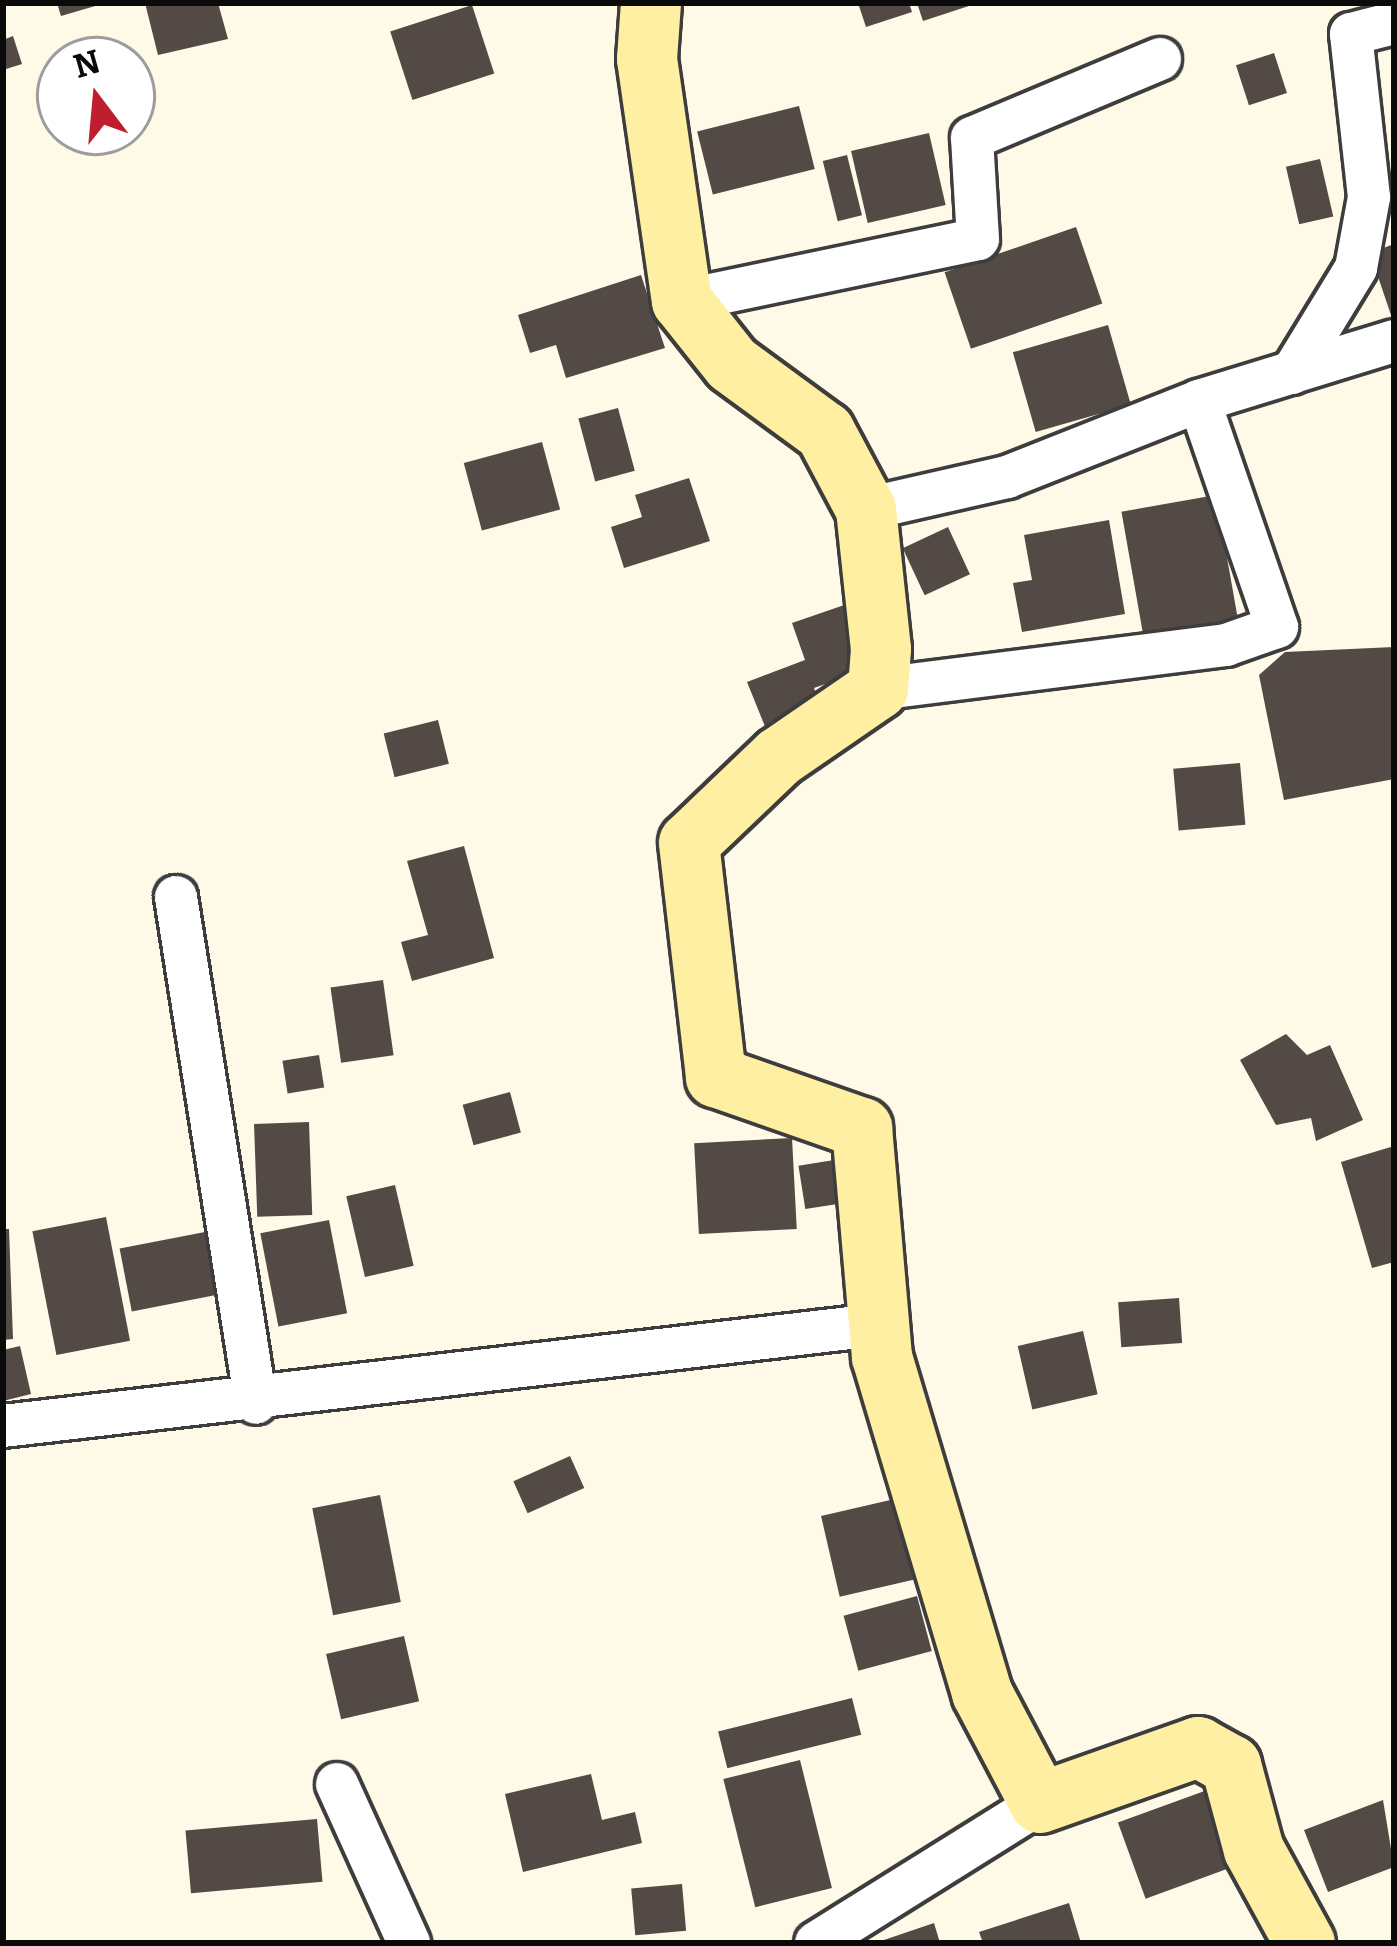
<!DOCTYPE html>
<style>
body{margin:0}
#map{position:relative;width:1397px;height:1946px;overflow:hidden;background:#fff9e7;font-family:Bitter,serif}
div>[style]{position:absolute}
.building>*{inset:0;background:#534a46;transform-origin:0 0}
.roads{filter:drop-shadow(3px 0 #3d3d3d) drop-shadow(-3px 0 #3d3d3d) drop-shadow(0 3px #3d3d3d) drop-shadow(0 -3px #3d3d3d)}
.street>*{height:42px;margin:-21px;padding:0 21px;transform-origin:21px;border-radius:21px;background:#fff}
.secondary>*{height:60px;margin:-30px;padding:0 30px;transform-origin:30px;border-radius:30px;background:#ffefa2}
span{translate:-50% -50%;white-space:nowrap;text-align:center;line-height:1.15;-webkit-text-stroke:12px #fff;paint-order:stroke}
.frame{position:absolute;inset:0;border:6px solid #0a0a0a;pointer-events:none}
.north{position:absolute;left:36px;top:36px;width:120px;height:120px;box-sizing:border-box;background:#fff;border:3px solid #9d9d9d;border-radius:50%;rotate:344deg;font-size:33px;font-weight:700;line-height:48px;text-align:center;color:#0a0a0a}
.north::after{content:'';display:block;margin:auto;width:42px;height:54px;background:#be1e2e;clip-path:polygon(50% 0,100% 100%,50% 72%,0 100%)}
</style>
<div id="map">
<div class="building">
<i style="clip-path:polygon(57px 3px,102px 3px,102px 4px,61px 16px)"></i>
<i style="clip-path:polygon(145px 3px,218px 3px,228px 39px,158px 55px)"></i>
<i style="clip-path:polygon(858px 3px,909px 3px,912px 12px,866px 27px)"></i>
<i style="clip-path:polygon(917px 3px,975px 3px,975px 4px,923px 21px)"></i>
<i style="left:472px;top:5px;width:72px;height:86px;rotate:72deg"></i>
<i style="clip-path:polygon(13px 36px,22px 64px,3px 70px,3px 40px)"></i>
<i style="left:1274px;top:53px;width:42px;height:40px;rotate:72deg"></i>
<i style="left:799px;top:106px;width:65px;height:105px;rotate:76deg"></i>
<i style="left:929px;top:133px;width:74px;height:80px;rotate:77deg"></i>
<i style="left:847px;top:155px;width:62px;height:25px;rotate:76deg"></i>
<i style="left:1320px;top:159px;width:59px;height:35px;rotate:77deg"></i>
<i style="left:1076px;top:227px;width:81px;height:139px;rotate:71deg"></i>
<i style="clip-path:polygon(1394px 244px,1394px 321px,1393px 321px,1370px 253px)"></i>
<i style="clip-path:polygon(641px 275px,665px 348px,566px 378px,556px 345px,530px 353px,518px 315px)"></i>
<i style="left:1108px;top:325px;width:83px;height:99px;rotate:74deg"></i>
<i style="left:618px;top:408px;width:65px;height:41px;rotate:75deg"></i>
<i style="left:542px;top:442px;width:70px;height:81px;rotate:75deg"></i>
<i style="clip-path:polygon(689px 478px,710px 541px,624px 568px,611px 527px,642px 517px,635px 495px)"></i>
<i style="left:1216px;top:495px;width:127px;height:96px;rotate:80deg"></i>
<i style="clip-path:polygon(1109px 520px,1125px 614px,1022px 632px,1013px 583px,1032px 580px,1024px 535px)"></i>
<i style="left:948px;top:527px;width:52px;height:50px;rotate:65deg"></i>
<i style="clip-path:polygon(853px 602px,876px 666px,814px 688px,822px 708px,766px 729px,747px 682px,805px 660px,792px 623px)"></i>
<i style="clip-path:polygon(1394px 647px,1394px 779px,1284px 800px,1259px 675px,1285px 652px)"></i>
<i style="left:438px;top:720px;width:45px;height:56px;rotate:76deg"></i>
<i style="left:1240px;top:763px;width:62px;height:67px;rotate:85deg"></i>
<i style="clip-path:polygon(464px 846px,494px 958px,412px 981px,401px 942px,428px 935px,407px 861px)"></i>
<i style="left:383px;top:980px;width:76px;height:53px;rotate:82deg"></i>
<i style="clip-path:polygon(1286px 1034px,1307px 1055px,1330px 1045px,1363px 1120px,1316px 1141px,1311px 1118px,1276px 1125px,1240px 1060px)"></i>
<i style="left:319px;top:1055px;width:33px;height:37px;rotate:81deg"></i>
<i style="left:510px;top:1092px;width:42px;height:49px;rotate:75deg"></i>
<i style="left:309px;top:1122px;width:93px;height:55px;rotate:88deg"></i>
<i style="left:792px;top:1138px;width:91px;height:98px;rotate:87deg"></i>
<i style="clip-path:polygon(1394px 1146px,1394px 1262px,1372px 1268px,1341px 1162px)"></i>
<i style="left:834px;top:1160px;width:44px;height:36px;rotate:81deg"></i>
<i style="left:395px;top:1185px;width:83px;height:50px;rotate:77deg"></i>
<i style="left:106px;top:1217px;width:126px;height:75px;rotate:79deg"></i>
<i style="left:329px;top:1220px;width:95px;height:70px;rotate:79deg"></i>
<i style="clip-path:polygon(3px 1229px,9px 1229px,13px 1339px,3px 1340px)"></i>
<i style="left:205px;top:1232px;width:64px;height:87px;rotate:79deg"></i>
<i style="left:1179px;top:1298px;width:45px;height:61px;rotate:86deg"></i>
<i style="left:1083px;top:1331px;width:65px;height:67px;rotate:77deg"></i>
<i style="clip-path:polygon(20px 1346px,31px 1394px,3px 1401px,3px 1350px)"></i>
<i style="left:570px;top:1456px;width:35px;height:62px;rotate:66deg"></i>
<i style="left:380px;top:1495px;width:109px;height:69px;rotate:79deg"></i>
<i style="left:899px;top:1498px;width:83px;height:80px;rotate:77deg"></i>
<i style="left:917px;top:1596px;width:57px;height:76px;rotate:75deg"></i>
<i style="left:404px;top:1636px;width:67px;height:80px;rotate:77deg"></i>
<i style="left:852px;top:1698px;width:38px;height:138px;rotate:76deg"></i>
<i style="left:800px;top:1760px;width:132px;height:79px;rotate:76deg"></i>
<i style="clip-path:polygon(591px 1774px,602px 1820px,635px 1812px,642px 1843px,523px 1872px,505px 1794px)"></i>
<i style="left:1210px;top:1789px;width:81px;height:98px;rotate:70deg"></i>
<i style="clip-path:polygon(1383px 1800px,1394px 1867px,1328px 1892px,1304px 1830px)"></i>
<i style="left:317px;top:1819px;width:63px;height:132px;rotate:85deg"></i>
<i style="left:682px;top:1884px;width:47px;height:51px;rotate:85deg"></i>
<i style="clip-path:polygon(1069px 1903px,1081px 1943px,983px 1943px,979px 1932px)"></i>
<i style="clip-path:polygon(934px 1923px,940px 1943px,878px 1943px,878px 1942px)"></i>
</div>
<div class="roads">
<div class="street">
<i style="left:682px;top:301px;width:302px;rotate:-11.8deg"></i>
<i style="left:978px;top:239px;width:101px;rotate:-93.4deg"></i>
<i style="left:972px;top:138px;width:204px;rotate:-22.8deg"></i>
<i style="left:1292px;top:373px;width:123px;rotate:-58.6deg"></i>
<i style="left:1356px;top:268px;width:72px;rotate:-79.6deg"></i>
<i style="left:1369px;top:197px;width:164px;rotate:-96.3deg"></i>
<i style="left:1351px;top:34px;width:44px;rotate:-14.3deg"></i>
<i style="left:866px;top:509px;width:145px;rotate:-12.8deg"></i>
<i style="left:1007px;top:477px;width:206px;rotate:-21.6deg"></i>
<i style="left:878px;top:689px;width:351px;rotate:-7.2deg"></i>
<i style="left:1226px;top:645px;width:54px;rotate:-19.4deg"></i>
<i style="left:1277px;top:627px;width:239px;rotate:-109deg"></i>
<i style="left:1199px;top:401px;width:204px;rotate:-17.1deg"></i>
<i style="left:176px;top:897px;width:512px;rotate:81.02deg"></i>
<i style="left:3px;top:1426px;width:879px;rotate:-6.6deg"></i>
<i style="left:337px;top:1784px;width:175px;rotate:65.6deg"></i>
<i style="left:816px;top:1943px;width:264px;rotate:-32deg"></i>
</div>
<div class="secondary">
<i style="left:651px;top:3px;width:56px;rotate:94.1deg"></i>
<i style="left:647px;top:59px;width:245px;rotate:81.8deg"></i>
<i style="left:682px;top:301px;width:80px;rotate:51.6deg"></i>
<i style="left:732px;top:364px;width:115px;rotate:36.2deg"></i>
<i style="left:825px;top:432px;width:87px;rotate:62deg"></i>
<i style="left:866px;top:509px;width:141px;rotate:83.9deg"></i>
<i style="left:881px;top:649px;width:40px;rotate:94.3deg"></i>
<i style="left:878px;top:689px;width:120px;rotate:145.5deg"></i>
<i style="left:779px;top:757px;width:124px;rotate:136.3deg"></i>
<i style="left:689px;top:843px;width:236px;rotate:83.4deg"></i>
<i style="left:716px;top:1077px;width:155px;rotate:19.3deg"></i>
<i style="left:862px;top:1128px;width:230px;rotate:85deg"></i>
<i style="left:882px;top:1357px;width:351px;rotate:73.4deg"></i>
<i style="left:982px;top:1693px;width:124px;rotate:62.2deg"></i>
<i style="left:1040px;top:1803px;width:168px;rotate:-19.5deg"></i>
<i style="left:1198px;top:1747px;width:38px;rotate:29deg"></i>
<i style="left:1231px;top:1765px;width:88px;rotate:74.9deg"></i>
<i style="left:1254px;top:1850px;width:106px;rotate:61.3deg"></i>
</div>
</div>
<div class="frame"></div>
<div class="north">N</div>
</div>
